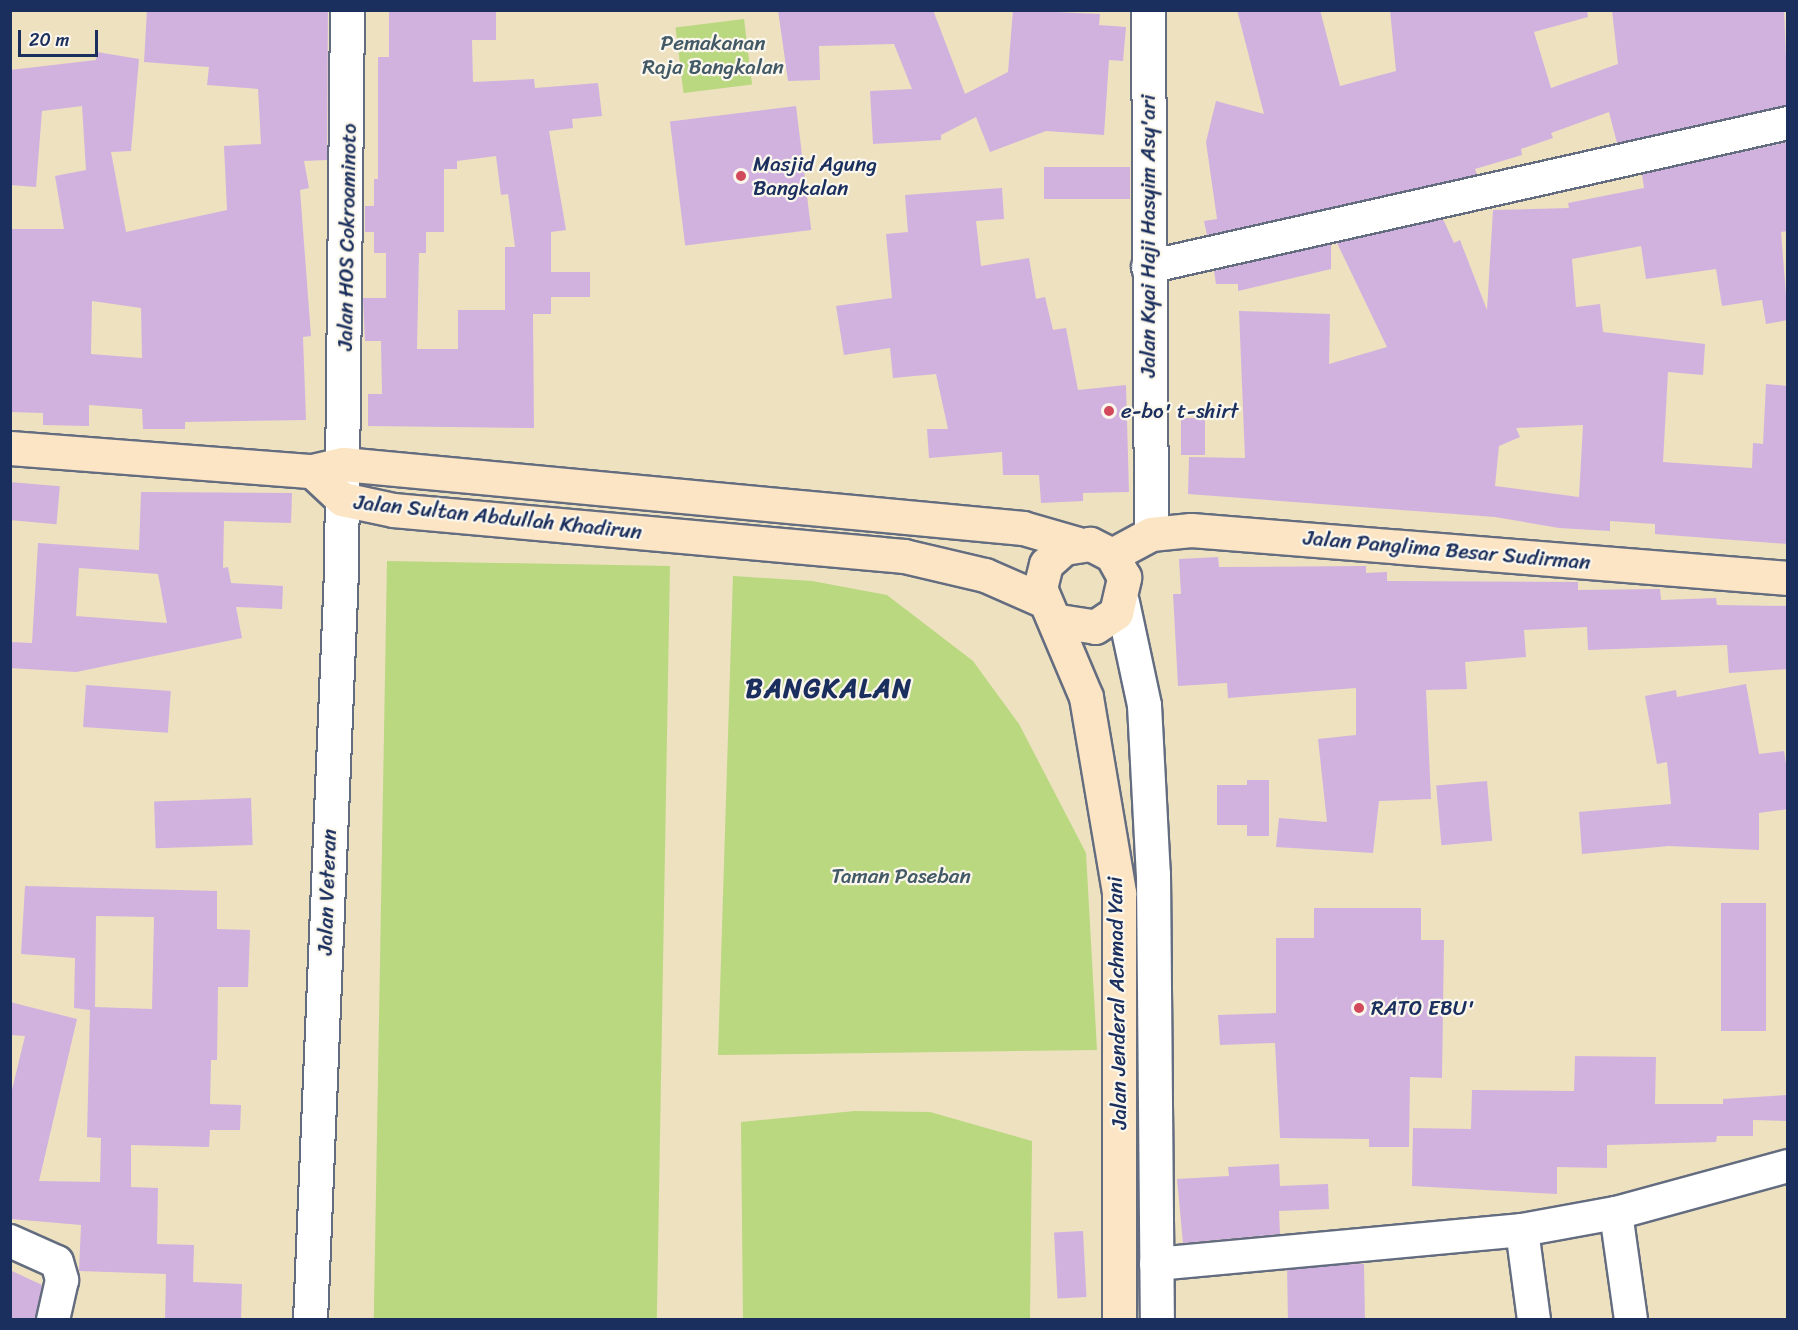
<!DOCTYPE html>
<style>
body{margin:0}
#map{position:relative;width:1798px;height:1330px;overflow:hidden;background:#ede1c0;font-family:Sriracha,sans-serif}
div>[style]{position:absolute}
.green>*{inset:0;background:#b9d87f;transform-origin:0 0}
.building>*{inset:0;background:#d1b2df;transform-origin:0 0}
.roads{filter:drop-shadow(2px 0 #646d80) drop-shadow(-2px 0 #646d80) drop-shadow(0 2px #646d80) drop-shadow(0 -2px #646d80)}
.minor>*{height:32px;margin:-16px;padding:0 16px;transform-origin:16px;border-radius:16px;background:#fff}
.tertiary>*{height:33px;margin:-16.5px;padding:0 16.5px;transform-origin:16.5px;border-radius:16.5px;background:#fff}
.secondary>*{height:33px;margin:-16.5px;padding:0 16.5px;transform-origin:16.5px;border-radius:16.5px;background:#fce5c4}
.dots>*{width:16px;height:16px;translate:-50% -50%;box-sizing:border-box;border:3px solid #fbf7ec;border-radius:50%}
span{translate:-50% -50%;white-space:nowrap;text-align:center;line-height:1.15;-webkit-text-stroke:4.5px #fbf7ec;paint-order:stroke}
.park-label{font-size:21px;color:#425966}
.poi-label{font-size:21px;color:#1b2f5e}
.left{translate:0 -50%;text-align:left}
.street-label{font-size:21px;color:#1b2f5e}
.district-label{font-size:27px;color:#1b2f5e;font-weight:700;letter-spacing:1.5px}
.frame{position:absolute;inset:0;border:12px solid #1b2f5e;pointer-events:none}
.scale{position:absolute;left:18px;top:30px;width:80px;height:27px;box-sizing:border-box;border:3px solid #1b2f5e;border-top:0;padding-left:8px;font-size:18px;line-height:21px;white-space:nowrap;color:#1b2f5e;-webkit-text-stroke:4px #fbf7ec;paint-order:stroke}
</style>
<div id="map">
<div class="green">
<i style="left:744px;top:19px;width:66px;height:69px;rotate:83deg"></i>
<i style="left:387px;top:561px;width:283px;height:759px;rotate:1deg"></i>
<i style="clip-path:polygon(733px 576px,812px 581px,887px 595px,973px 661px,1019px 724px,1086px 853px,1097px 1050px,718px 1055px)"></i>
<i style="clip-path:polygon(855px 1111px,930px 1112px,1032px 1141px,1030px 1319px,743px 1319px,741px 1122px)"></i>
</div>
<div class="building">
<i style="clip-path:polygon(evenodd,147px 10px,328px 10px,327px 160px,304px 161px,309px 188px,300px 190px,311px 336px,303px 337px,306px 420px,185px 422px,185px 429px,143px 429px,142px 409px,89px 405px,89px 426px,43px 425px,43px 413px,10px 412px,10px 229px,64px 229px,55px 176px,86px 170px,82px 106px,42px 111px,36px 187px,10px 185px,10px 70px,96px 60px,97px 52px,139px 59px,131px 151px,111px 152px,126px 232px,227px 210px,224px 146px,261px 144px,258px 89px,207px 85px,209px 67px,144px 62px,147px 10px,92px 301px,141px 308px,142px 358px,91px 354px,92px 301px)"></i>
<i style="clip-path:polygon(evenodd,389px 10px,496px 10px,496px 40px,472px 40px,473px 82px,534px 79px,535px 88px,598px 83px,602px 116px,572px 119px,573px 128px,549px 131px,566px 230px,551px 232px,551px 272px,590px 272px,590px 297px,551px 297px,551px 314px,533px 314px,534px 428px,368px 426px,368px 394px,382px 394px,381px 341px,365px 341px,363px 298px,386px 298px,386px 253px,374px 253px,374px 232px,365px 232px,365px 206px,374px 206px,374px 179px,378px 179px,378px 57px,389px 57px,389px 10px,496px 156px,501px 195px,508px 194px,515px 247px,505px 247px,505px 310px,458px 310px,458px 349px,417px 349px,419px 253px,426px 253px,426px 232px,444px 232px,444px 169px,457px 169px,457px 161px,496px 156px)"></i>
<i style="clip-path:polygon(778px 10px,933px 10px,965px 94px,1008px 72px,1013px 10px,1100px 14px,1099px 25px,1126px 27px,1123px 61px,1109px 60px,1104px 135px,1046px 131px,990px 152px,976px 117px,941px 135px,941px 140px,873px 144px,870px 91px,912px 89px,894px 44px,819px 46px,820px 80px,788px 81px)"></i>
<i style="clip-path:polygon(1237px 10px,1320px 10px,1340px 86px,1396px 71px,1390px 10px,1587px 10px,1588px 17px,1534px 32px,1551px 88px,1618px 64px,1612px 10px,1784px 10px,1788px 105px,1617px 143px,1609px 112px,1551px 133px,1553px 138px,1521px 149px,1522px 155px,1475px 169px,1477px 175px,1207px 235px,1204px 221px,1217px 219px,1206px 142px,1216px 101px,1264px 114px)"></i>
<i style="left:796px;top:106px;width:125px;height:127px;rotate:83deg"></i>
<i style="clip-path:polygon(evenodd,1788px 142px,1788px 231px,1781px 232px,1788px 320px,1766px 324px,1762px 300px,1722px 306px,1716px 269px,1646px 279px,1641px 246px,1572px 259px,1576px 307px,1600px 304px,1603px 332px,1705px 344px,1703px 375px,1668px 372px,1663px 462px,1752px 468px,1753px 443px,1763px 444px,1766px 384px,1788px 386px,1788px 544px,1655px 534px,1655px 524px,1610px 521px,1610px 531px,1559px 528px,1495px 517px,1188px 494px,1189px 457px,1245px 458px,1239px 311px,1330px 314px,1329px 364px,1387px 347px,1337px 243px,1443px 219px,1454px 243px,1460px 240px,1487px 310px,1493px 210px,1569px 208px,1568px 203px,1644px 188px,1642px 174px,1788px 142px,1583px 425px,1579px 497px,1495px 486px,1499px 446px,1520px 437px,1516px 428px,1583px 425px)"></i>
<i style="left:1130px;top:167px;width:32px;height:86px;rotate:90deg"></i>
<i style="clip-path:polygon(1002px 188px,1004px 219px,976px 221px,981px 266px,1029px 258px,1036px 299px,1045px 297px,1053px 330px,1066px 328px,1078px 390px,1126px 385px,1129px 492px,1083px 493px,1083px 501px,1041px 503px,1039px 475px,1003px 475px,1002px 452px,929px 458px,927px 429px,948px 429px,936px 374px,893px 378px,890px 348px,844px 355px,836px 306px,892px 298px,886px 234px,908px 232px,905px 195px)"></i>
<i style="clip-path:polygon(1331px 244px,1331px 269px,1238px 291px,1238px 284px,1216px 284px,1214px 271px)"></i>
<i style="left:1181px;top:418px;width:24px;height:37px"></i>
<i style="left:10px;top:482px;width:50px;height:38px;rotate:5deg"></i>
<i style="clip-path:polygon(evenodd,141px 492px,292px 493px,291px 523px,224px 521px,223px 568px,228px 567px,231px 583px,283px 586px,282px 609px,236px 607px,242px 638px,76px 672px,10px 668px,10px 642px,32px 643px,38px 543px,139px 550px,141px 492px,79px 568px,158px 574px,167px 623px,76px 616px,79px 568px)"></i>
<i style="clip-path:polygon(1218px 557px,1219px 567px,1366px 566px,1366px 573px,1387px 572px,1387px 581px,1578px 582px,1578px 590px,1660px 589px,1661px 600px,1716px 598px,1717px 605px,1788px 606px,1788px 669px,1729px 673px,1727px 645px,1588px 650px,1587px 627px,1524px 630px,1526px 657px,1465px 662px,1467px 689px,1426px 690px,1431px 799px,1379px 801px,1373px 853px,1276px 847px,1279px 818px,1327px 822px,1318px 739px,1356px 735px,1356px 688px,1228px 698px,1227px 683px,1178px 686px,1173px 594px,1181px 594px,1179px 559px)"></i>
<i style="clip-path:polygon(1746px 684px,1759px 754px,1784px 751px,1788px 778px,1788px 809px,1759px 813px,1759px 850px,1669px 846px,1582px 854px,1579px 812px,1671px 804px,1667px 762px,1657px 764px,1645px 696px,1676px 690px,1677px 697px)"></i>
<i style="left:86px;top:685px;width:85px;height:42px;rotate:4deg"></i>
<i style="clip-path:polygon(1247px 780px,1269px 780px,1269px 836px,1247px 836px,1247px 825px,1217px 825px,1217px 785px,1247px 785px)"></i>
<i style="left:1487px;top:781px;width:60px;height:51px;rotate:85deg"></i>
<i style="left:251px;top:798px;width:47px;height:97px;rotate:88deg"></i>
<i style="clip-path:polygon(evenodd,25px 886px,217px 891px,217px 929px,250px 930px,248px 987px,218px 987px,217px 1060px,211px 1060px,210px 1104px,241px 1105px,240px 1130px,210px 1130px,209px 1147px,131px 1145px,131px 1187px,158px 1188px,157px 1244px,194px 1245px,193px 1282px,242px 1284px,241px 1320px,165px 1320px,166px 1274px,79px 1271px,81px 1225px,11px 1219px,10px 1098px,25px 1036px,10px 1035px,10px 1002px,77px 1019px,39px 1181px,100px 1182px,101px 1138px,87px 1137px,90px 1010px,74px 1008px,75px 958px,21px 954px,25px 886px,96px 916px,154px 917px,152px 1009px,95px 1007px,96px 916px)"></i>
<i style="left:1721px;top:903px;width:45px;height:128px"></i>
<i style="clip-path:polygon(1314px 908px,1421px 908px,1421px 940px,1444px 940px,1442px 1078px,1410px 1077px,1409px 1147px,1369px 1147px,1369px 1139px,1280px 1138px,1275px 1043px,1220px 1045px,1218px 1015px,1276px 1013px,1276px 938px,1314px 938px)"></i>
<i style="clip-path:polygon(1575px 1056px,1656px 1057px,1655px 1104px,1723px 1104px,1723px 1099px,1788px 1095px,1788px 1121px,1753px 1120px,1753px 1136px,1717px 1136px,1716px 1142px,1607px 1145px,1607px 1168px,1557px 1167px,1557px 1194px,1412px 1186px,1413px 1128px,1471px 1129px,1472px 1090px,1574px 1091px)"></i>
<i style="clip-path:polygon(1279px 1164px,1280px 1186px,1328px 1184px,1329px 1209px,1279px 1211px,1280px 1234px,1183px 1243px,1177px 1179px,1229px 1176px,1228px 1167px)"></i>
<i style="left:1083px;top:1231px;width:66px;height:29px;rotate:87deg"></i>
<i style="left:1364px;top:1264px;width:56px;height:77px;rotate:89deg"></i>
<i style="clip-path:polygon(10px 1270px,42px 1285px,36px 1320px,10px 1320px)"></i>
</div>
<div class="roads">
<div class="minor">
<i style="left:1148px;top:267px;width:656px;rotate:-12.68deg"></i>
<i style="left:1616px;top:1213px;width:108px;rotate:82deg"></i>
<i style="left:1522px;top:1230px;width:91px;rotate:82.4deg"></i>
<i style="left:10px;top:1241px;width:51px;rotate:24.1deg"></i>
<i style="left:57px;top:1262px;width:19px;rotate:74deg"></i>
<i style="left:62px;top:1280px;width:41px;rotate:102.7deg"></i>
<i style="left:1156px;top:1264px;width:368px;rotate:-5.3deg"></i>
<i style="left:1522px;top:1230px;width:96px;rotate:-10.3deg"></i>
<i style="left:1616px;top:1213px;width:178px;rotate:-15.3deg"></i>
</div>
<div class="tertiary">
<i style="left:1148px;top:10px;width:524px;rotate:89.67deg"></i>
<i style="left:1122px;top:602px;width:105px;rotate:77.9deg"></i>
<i style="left:1144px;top:705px;width:169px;rotate:87deg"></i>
<i style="left:1153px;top:874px;width:446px;rotate:89.5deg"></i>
<i style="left:310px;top:1320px;width:750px;rotate:-87.63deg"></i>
<i style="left:341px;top:571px;width:561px;rotate:-89.39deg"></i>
</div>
<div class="secondary">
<i style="left:10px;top:448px;width:303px;rotate:4.4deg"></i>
<i style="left:312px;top:471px;width:32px;rotate:-13deg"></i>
<i style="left:343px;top:464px;width:683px;rotate:5.38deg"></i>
<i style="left:1023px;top:528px;width:57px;rotate:16.2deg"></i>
<i style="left:312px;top:471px;width:41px;rotate:43deg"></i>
<i style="left:342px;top:499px;width:52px;rotate:12.2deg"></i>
<i style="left:393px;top:510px;width:513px;rotate:5.14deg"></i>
<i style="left:904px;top:556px;width:83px;rotate:13.2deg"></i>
<i style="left:985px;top:575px;width:62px;rotate:23.7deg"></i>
<i style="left:1112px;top:555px;width:44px;rotate:-28.3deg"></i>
<i style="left:1151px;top:534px;width:40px;rotate:-5.7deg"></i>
<i style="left:1191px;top:530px;width:599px;rotate:4.6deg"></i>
<i style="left:1059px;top:621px;width:36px;rotate:9deg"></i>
<i style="left:1095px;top:627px;width:25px;rotate:-34deg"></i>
<i style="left:1116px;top:613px;width:37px;rotate:-77deg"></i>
<i style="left:1124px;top:577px;width:25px;rotate:-119deg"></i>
<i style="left:1112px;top:555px;width:25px;rotate:-153deg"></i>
<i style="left:1090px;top:544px;width:26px;rotate:171deg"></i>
<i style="left:1064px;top:548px;width:24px;rotate:138deg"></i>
<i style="left:1046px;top:564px;width:25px;rotate:104deg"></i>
<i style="left:1040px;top:588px;width:118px;rotate:67.1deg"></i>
<i style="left:1086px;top:697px;width:199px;rotate:80.4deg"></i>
<i style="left:1119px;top:893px;width:427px;rotate:90deg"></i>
</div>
</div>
<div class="dots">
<i style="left:741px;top:176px;background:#d1495b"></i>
<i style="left:1109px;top:411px;background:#d1495b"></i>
<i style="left:1359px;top:1008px;background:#d1495b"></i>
</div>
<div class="park-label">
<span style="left:713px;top:55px">Pemakanan<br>Raja Bangkalan</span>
<span style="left:901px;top:876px">Taman Paseban</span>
</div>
<div class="poi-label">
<span class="left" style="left:753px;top:176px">Masjid Agung<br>Bangkalan</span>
<span class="left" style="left:1121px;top:411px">e-bo' t-shirt</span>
<span class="left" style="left:1371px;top:1008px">RATO EBU'</span>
</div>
<div class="street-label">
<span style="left:1148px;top:236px;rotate:-90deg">Jalan Kyai Haji Hasyim Asy'ari</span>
<span style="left:347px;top:237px;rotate:-89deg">Jalan HOS Cokroaminoto</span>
<span style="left:498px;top:517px;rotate:6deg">Jalan Sultan Abdullah Khadirun</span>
<span style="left:1447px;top:550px;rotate:5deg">Jalan Panglima Besar Sudirman</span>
<span style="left:327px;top:892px;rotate:-88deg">Jalan Veteran</span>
<span style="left:1117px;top:1003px;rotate:-91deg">Jalan Jenderal Achmad Yani</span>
</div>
<div class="district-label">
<span style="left:829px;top:689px">BANGKALAN</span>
</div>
<div class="frame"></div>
<div class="scale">20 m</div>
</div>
